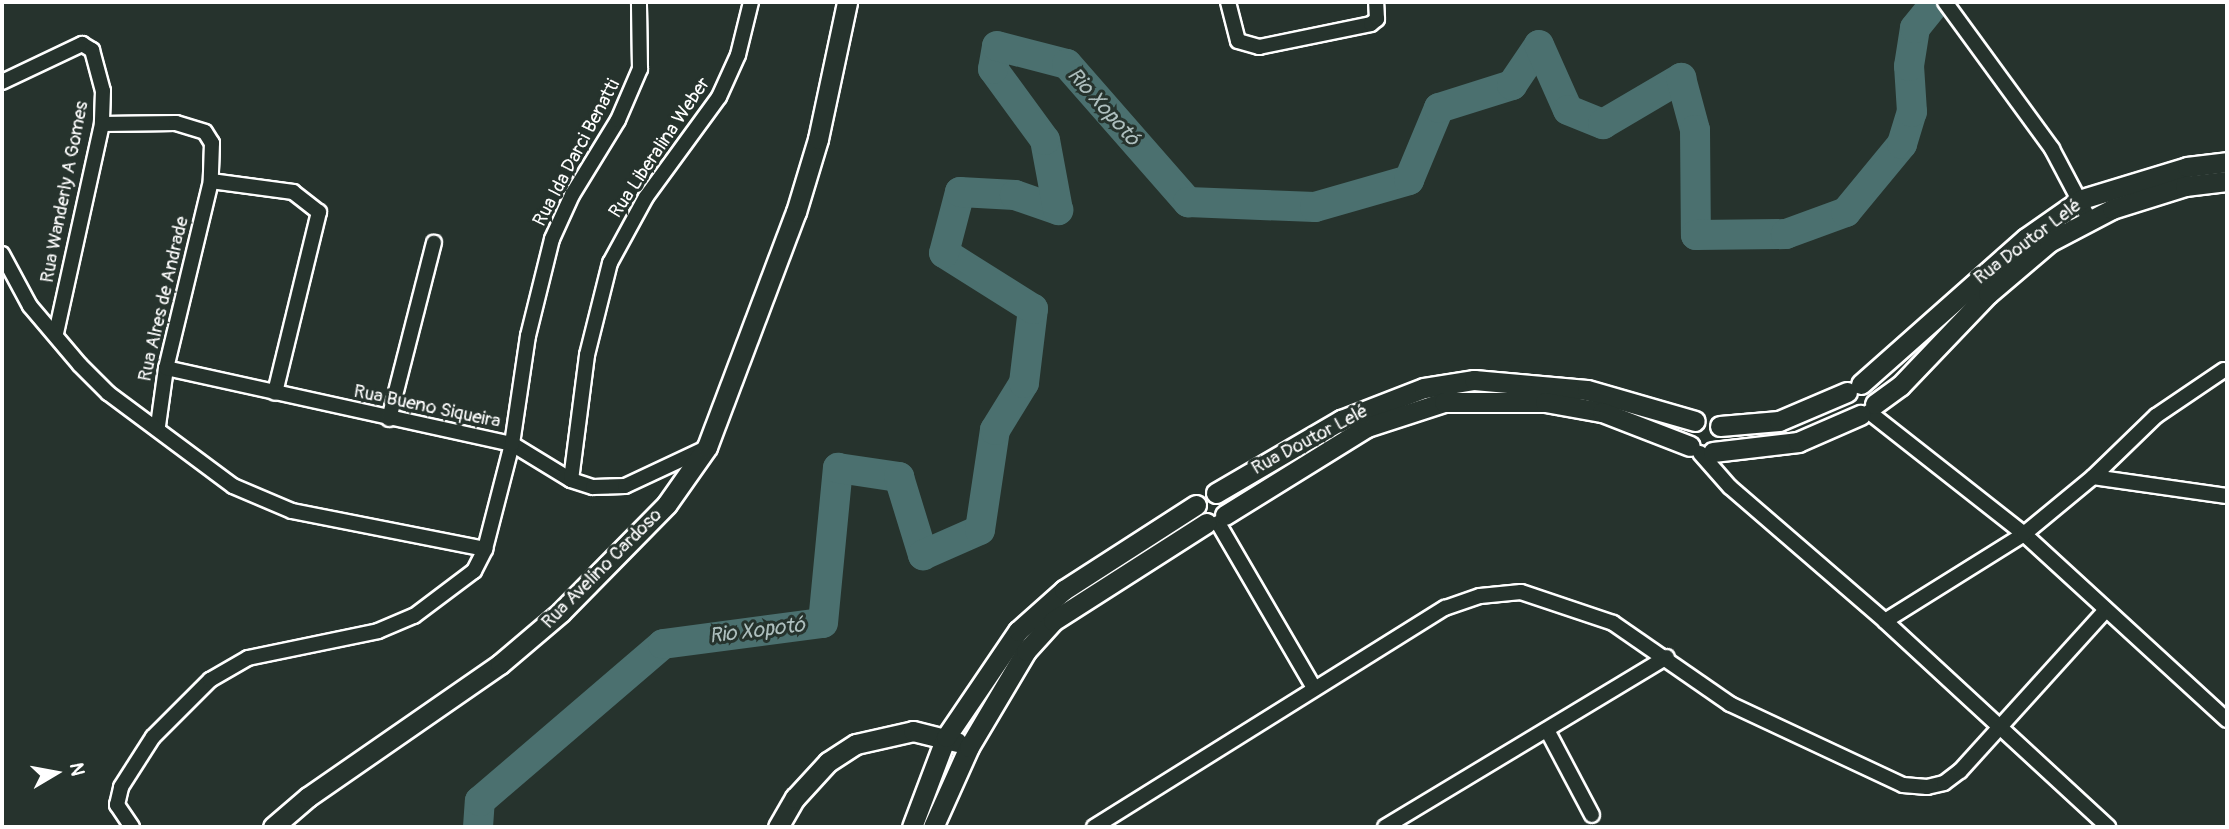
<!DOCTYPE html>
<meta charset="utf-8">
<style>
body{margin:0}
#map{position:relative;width:2229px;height:829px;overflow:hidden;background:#26332d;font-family:Pangolin,sans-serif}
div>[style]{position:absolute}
.river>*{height:30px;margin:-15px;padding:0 15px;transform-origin:15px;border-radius:15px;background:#4b706f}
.roads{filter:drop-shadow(2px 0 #fff) drop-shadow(-2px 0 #fff) drop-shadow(0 2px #fff) drop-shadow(0 -2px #fff)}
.street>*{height:14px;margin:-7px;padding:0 7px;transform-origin:7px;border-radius:7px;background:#26332d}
.secondary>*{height:19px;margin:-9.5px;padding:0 9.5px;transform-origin:9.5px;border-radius:9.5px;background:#26332d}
span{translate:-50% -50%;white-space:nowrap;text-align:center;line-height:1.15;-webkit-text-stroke:6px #26332d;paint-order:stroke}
.street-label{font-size:19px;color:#fff}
.water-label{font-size:21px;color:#aebfbe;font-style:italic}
.frame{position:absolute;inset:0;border:4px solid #fff;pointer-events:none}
.north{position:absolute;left:21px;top:738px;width:70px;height:70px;-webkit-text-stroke:5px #26332d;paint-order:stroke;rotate:80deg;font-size:19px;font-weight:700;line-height:28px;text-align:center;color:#fff}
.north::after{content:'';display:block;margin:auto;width:24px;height:32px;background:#fff;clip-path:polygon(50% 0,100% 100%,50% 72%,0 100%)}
</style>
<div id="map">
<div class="river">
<i style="left:478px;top:827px;width:26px;rotate:-86deg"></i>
<i style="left:480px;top:801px;width:241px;rotate:-40.6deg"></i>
<i style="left:663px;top:644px;width:161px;rotate:-7.5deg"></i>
<i style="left:823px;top:623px;width:156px;rotate:-84.5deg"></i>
<i style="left:838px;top:468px;width:62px;rotate:8.4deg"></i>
<i style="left:899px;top:477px;width:82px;rotate:72.9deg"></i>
<i style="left:923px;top:555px;width:62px;rotate:-23.7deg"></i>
<i style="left:980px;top:530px;width:101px;rotate:-81.5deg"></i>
<i style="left:995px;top:430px;width:55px;rotate:-58.3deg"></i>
<i style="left:1024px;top:383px;width:75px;rotate:-83.1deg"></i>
<i style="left:1033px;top:309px;width:105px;rotate:-147.8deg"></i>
<i style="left:944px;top:253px;width:63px;rotate:-75.3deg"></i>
<i style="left:960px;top:192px;width:55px;rotate:3.1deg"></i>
<i style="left:1015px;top:195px;width:46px;rotate:19.2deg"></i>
<i style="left:1058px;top:210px;width:71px;rotate:-100.5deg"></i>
<i style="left:1045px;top:140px;width:88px;rotate:-126.2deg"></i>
<i style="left:993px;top:69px;width:23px;rotate:-80deg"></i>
<i style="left:997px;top:46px;width:72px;rotate:14.4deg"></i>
<i style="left:1067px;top:64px;width:184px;rotate:48.8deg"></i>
<i style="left:1188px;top:202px;width:127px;rotate:2.3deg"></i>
<i style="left:1315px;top:207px;width:98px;rotate:-16deg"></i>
<i style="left:1409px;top:180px;width:78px;rotate:-67.4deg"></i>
<i style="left:1439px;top:108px;width:77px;rotate:-17.5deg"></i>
<i style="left:1512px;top:85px;width:48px;rotate:-56deg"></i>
<i style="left:1539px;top:45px;width:71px;rotate:66deg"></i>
<i style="left:1568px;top:110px;width:38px;rotate:22deg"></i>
<i style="left:1603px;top:124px;width:91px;rotate:-30.5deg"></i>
<i style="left:1681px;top:78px;width:54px;rotate:74.9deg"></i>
<i style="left:1695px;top:130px;width:105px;rotate:89.5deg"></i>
<i style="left:1696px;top:235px;width:90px;rotate:-0.6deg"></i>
<i style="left:1786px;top:234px;width:64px;rotate:-20.1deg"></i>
<i style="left:1846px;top:212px;width:88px;rotate:-50.5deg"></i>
<i style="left:1902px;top:144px;width:34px;rotate:-73deg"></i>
<i style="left:1912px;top:112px;width:46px;rotate:-93.7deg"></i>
<i style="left:1909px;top:66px;width:38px;rotate:-81deg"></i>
<i style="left:1915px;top:28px;width:33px;rotate:-51deg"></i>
</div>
<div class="roads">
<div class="street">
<i style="left:1228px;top:2px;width:40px;rotate:75.6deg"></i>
<i style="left:1238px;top:41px;width:22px;rotate:16deg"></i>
<i style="left:1259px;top:47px;width:114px;rotate:-11.6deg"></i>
<i style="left:1371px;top:24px;width:8px;rotate:-40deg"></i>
<i style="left:1377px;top:19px;width:17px;rotate:-93deg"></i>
<i style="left:1945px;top:2px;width:182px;rotate:53.9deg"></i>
<i style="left:2052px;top:149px;width:77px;rotate:62.1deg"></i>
<i style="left:2px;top:82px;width:89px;rotate:-25.4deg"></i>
<i style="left:82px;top:44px;width:12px;rotate:31deg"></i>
<i style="left:92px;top:50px;width:42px;rotate:75deg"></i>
<i style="left:103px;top:91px;width:33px;rotate:92deg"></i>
<i style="left:102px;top:124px;width:215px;rotate:102.4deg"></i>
<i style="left:102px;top:124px;width:74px;rotate:-0.8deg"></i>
<i style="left:176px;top:123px;width:30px;rotate:17deg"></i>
<i style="left:205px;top:132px;width:13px;rotate:58deg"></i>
<i style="left:212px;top:143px;width:38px;rotate:92deg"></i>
<i style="left:211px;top:181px;width:192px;rotate:103.5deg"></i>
<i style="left:166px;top:368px;width:59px;rotate:97.9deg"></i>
<i style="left:211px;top:181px;width:83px;rotate:7.6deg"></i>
<i style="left:293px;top:192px;width:33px;rotate:38deg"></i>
<i style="left:319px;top:212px;width:186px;rotate:103.7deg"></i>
<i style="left:2px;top:254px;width:59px;rotate:61.7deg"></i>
<i style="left:30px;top:306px;width:77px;rotate:49.7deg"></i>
<i style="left:80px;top:365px;width:40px;rotate:45deg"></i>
<i style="left:108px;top:393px;width:156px;rotate:36.6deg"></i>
<i style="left:233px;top:486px;width:64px;rotate:23deg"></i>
<i style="left:292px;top:511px;width:197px;rotate:11.1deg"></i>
<i style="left:166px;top:368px;width:354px;rotate:12.4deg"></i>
<i style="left:512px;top:444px;width:69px;rotate:31.4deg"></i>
<i style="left:571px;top:480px;width:23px;rotate:18deg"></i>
<i style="left:593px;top:487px;width:32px;rotate:-2deg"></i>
<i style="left:625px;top:486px;width:87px;rotate:-25.1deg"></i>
<i style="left:1869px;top:412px;width:197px;rotate:38.2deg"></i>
<i style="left:2024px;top:534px;width:275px;rotate:42.5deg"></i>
<i style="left:389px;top:419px;width:182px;rotate:-75.7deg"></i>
<i style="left:1700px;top:453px;width:45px;rotate:48.6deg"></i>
<i style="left:1730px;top:487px;width:205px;rotate:40.8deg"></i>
<i style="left:1885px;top:621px;width:304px;rotate:42.7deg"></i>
<i style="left:2093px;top:477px;width:135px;rotate:8.1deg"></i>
<i style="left:571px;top:480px;width:126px;rotate:-82.7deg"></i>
<i style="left:587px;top:355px;width:95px;rotate:-76deg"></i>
<i style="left:610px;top:263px;width:75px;rotate:-61.4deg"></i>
<i style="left:646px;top:197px;width:124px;rotate:-53.9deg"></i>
<i style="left:719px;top:97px;width:46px;rotate:-65.7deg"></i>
<i style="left:738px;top:55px;width:55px;rotate:-76.2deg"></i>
<i style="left:1218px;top:523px;width:191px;rotate:59.8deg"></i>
<i style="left:1885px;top:621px;width:164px;rotate:-32deg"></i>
<i style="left:2024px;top:534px;width:89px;rotate:-39.6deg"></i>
<i style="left:2093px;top:477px;width:88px;rotate:-44.1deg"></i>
<i style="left:2156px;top:416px;width:82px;rotate:-34.1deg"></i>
<i style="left:1547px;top:730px;width:96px;rotate:62.1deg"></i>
<i style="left:132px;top:827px;width:27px;rotate:-124deg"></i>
<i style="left:117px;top:805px;width:18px;rotate:-77deg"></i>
<i style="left:121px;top:787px;width:59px;rotate:-57.4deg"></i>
<i style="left:153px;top:737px;width:81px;rotate:-45deg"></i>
<i style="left:210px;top:680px;width:44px;rotate:-30.1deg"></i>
<i style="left:248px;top:658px;width:133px;rotate:-11.7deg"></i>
<i style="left:378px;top:631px;width:39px;rotate:-23deg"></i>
<i style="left:414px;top:616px;width:75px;rotate:-36.9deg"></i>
<i style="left:474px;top:571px;width:25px;rotate:-63deg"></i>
<i style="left:485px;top:549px;width:108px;rotate:-75.6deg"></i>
<i style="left:512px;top:444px;width:109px;rotate:-81.6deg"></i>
<i style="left:528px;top:336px;width:100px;rotate:-76.1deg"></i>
<i style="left:552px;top:239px;width:48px;rotate:-65.6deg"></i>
<i style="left:572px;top:195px;width:88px;rotate:-58.5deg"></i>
<i style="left:618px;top:120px;width:56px;rotate:-66.7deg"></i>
<i style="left:640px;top:69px;width:67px;rotate:-90.9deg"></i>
<i style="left:1094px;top:827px;width:414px;rotate:-32deg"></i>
<i style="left:1445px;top:608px;width:37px;rotate:-19deg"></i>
<i style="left:1480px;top:596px;width:41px;rotate:-5.6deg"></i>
<i style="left:1521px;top:592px;width:97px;rotate:18.6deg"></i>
<i style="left:1613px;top:623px;width:142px;rotate:34.7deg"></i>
<i style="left:1730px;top:704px;width:191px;rotate:25.1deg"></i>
<i style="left:1903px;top:785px;width:24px;rotate:5deg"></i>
<i style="left:1927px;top:787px;width:17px;rotate:-13deg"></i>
<i style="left:1944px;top:783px;width:20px;rotate:-37deg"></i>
<i style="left:1960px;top:771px;width:216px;rotate:-47.8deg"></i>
<i style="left:1385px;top:827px;width:329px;rotate:-31.1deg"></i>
</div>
<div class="secondary">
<i style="left:1861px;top:384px;width:220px;rotate:-41.5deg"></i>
<i style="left:2026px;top:238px;width:68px;rotate:-34.9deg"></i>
<i style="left:2082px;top:199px;width:110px;rotate:-16.9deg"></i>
<i style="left:2187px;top:167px;width:40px;rotate:-7.1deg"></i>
<i style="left:1875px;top:404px;width:31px;rotate:-36deg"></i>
<i style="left:1900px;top:386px;width:127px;rotate:-46.3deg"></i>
<i style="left:1988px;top:294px;width:80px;rotate:-40.4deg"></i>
<i style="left:2049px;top:242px;width:71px;rotate:-27.6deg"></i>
<i style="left:2112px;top:209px;width:77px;rotate:-17.5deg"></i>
<i style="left:2185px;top:186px;width:42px;rotate:-6.8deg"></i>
<i style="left:1720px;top:426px;width:59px;rotate:-4.8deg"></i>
<i style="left:1779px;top:421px;width:74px;rotate:-23.1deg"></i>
<i style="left:1713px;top:452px;width:86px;rotate:-6.7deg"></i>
<i style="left:1798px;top:442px;width:68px;rotate:-23.5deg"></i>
<i style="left:1216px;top:493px;width:145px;rotate:-30.3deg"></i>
<i style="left:1341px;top:420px;width:89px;rotate:-21.1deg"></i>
<i style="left:1424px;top:388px;width:51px;rotate:-9.1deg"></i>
<i style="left:1474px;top:380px;width:113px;rotate:5.1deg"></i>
<i style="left:1587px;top:390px;width:112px;rotate:16deg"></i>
<i style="left:1225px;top:515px;width:167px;rotate:-31.8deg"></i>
<i style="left:1367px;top:427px;width:81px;rotate:-18deg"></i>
<i style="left:1444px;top:402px;width:101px"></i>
<i style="left:1545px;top:402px;width:58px;rotate:10deg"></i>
<i style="left:1602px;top:412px;width:94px;rotate:21.1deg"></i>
<i style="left:273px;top:827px;width:46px;rotate:-40.6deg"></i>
<i style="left:308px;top:797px;width:234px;rotate:-34.7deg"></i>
<i style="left:500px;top:664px;width:80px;rotate:-40.4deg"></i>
<i style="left:561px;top:612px;width:151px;rotate:-45.5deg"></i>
<i style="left:667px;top:504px;width:70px;rotate:-54.9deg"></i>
<i style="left:707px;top:447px;width:251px;rotate:-69.3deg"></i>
<i style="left:796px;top:212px;width:76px;rotate:-73.2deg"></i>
<i style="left:818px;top:139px;width:140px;rotate:-78deg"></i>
<i style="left:778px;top:827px;width:34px;rotate:-60deg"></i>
<i style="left:795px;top:798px;width:49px;rotate:-47.5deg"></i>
<i style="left:828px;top:762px;width:33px;rotate:-33deg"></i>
<i style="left:856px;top:744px;width:58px;rotate:-12.8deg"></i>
<i style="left:913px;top:731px;width:45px;rotate:14deg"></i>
<i style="left:912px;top:827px;width:96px;rotate:-69.3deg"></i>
<i style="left:946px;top:737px;width:128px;rotate:-55.8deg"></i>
<i style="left:1018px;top:631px;width:62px;rotate:-41.7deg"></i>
<i style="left:1064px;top:590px;width:157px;rotate:-32.8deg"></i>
<i style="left:933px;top:827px;width:88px;rotate:-65.8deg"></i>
<i style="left:969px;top:747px;width:112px;rotate:-59.3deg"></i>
<i style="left:1026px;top:651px;width:40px;rotate:-48deg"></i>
<i style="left:1053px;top:621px;width:182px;rotate:-32.6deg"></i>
</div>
</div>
<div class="street-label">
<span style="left:660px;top:148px;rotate:-56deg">Rua Liberalina Weber</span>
<span style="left:577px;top:153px;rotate:-62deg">Rua Ida Darci Benatti</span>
<span style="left:65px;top:192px;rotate:-79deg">Rua Wanderly A Gomes</span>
<span style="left:2028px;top:242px;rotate:-37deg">Rua Doutor Lelé</span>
<span style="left:164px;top:299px;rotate:-77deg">Rua Alres de Andrade</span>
<span style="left:427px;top:407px;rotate:12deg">Rua Bueno Siqueira</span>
<span style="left:1310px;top:440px;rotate:-28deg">Rua Doutor Lelé</span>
<span style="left:602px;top:569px;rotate:-45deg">Rua Avelino Cardoso</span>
</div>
<div class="water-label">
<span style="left:1103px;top:107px;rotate:48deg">Rio Xopotó</span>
<span style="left:757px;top:631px;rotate:-7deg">Rio Xopotó</span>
</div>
<div class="frame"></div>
<div class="north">N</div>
</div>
